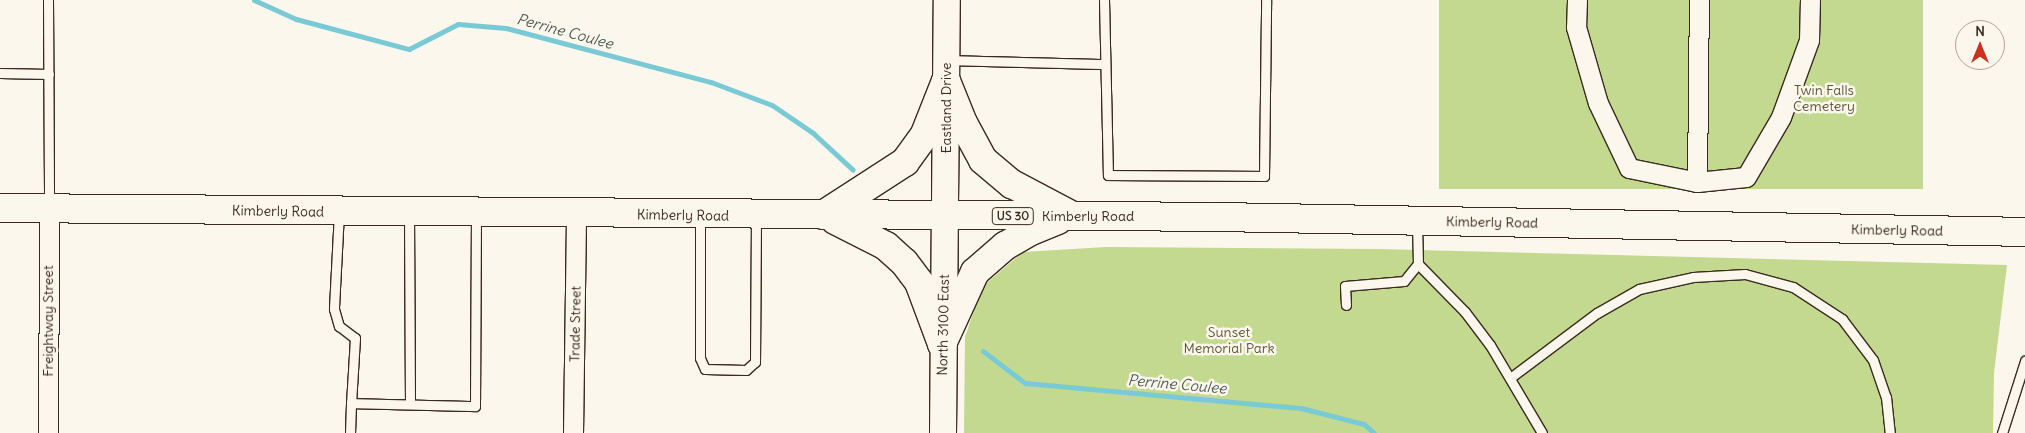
<!DOCTYPE html>
<style>
body{margin:0}
#map{position:relative;width:2025px;height:433px;overflow:hidden;background:#fbf7ec;font-family:Delius,sans-serif}
div>[style]{position:absolute}
.green>*{inset:0;background:#c2d98f;transform-origin:0 0}
.stream>*{height:5px;margin:-2.5px;padding:0 2.5px;transform-origin:2.5px;border-radius:2.5px;background:#7acad5}
.roads{filter:drop-shadow(1px 0 #3b2a1e) drop-shadow(-1px 0 #3b2a1e) drop-shadow(0 1px #3b2a1e) drop-shadow(0 -1px #3b2a1e)}
.lane>*{height:9px;margin:-4.5px;padding:0 4.5px;transform-origin:4.5px;border-radius:4.5px;background:#fbf7ec}
.street>*{height:19px;margin:-9.5px;padding:0 9.5px;transform-origin:9.5px;border-radius:9.5px;background:#fbf7ec}
.secondary>*{height:26px;margin:-13px;padding:0 13px;transform-origin:13px;border-radius:13px;background:#fbf7ec}
.primary>*{height:28px;margin:-14px;padding:0 14px;transform-origin:14px;border-radius:14px;background:#fbf7ec}
span{translate:-50% -50%;white-space:nowrap;text-align:center;line-height:1.15;-webkit-text-stroke:5px #fbf7ec;paint-order:stroke}
.shield-label span{padding:1px 4px;background:#fbf7ec;border:1px solid;border-radius:4px;-webkit-text-stroke-width:0}
.shield-label{font-size:12px;color:#3b2a1e;font-weight:700}
.park-label{font-size:14px;color:#5d563a}
.street-label{font-size:14px;color:#3b2a1e}
.water-label{font-size:15px;color:#4e5a55;font-style:italic}
.north{position:absolute;left:1955px;top:20px;width:50px;height:50px;box-sizing:border-box;background:#fbf7ec;border:1px solid #aea59a;border-radius:50%;rotate:0deg;font-size:14px;font-weight:700;line-height:20px;text-align:center;color:#3b2a1e}
.north::after{content:'';display:block;margin:auto;width:18px;height:22px;background:#c8321e;clip-path:polygon(50% 0,100% 100%,50% 72%,0 100%)}
</style>
<div id="map">
<div class="green">
<i style="left:1439px;top:0;width:484px;height:189px"></i>
<i style="clip-path:polygon(1106px 247px,1379px 249px,2007px 265px,1994px 373px,1993px 433px,964px 433px,965px 337px,982px 287px,1023px 252px)"></i>
</div>
<div class="stream">
<i style="left:254px;top:0;width:46px;rotate:24.3deg"></i>
<i style="left:296px;top:19px;width:117px;rotate:14.9deg"></i>
<i style="left:409px;top:49px;width:55px;rotate:-27deg"></i>
<i style="left:458px;top:24px;width:48px;rotate:4.8deg"></i>
<i style="left:506px;top:28px;width:212px;rotate:14.8deg"></i>
<i style="left:711px;top:82px;width:65px;rotate:20.7deg"></i>
<i style="left:772px;top:105px;width:50px;rotate:34.3deg"></i>
<i style="left:813px;top:133px;width:54px;rotate:42.8deg"></i>
<i style="left:983px;top:351px;width:53px;rotate:37.3deg"></i>
<i style="left:1025px;top:383px;width:277px;rotate:5.2deg"></i>
<i style="left:1301px;top:408px;width:65px;rotate:14.3deg"></i>
<i style="left:1364px;top:424px;width:13px;rotate:42deg"></i>
</div>
<div class="roads">
<div class="lane">
<i style="left:48px;top:0;width:206px;rotate:89.7deg"></i>
<i style="left:1104px;top:0;width:175px;rotate:88.7deg"></i>
<i style="left:1108px;top:175px;width:156px;rotate:0.4deg"></i>
<i style="left:1264px;top:176px;width:176px;rotate:-89.3deg"></i>
<i style="left:949px;top:60px;width:156px;rotate:1.5deg"></i>
<i style="left:0;top:73px;width:49px;rotate:1.2deg"></i>
<i style="left:339px;top:212px;width:97px;rotate:93deg"></i>
<i style="left:334px;top:309px;width:18px;rotate:74deg"></i>
<i style="left:339px;top:326px;width:20px;rotate:37deg"></i>
<i style="left:355px;top:338px;width:65px;rotate:93.5deg"></i>
<i style="left:409px;top:213px;width:191px;rotate:89.7deg"></i>
<i style="left:700px;top:215px;width:143px;rotate:90deg"></i>
<i style="left:700px;top:358px;width:12px;rotate:66deg"></i>
<i style="left:705px;top:369px;width:41px;rotate:1.4deg"></i>
<i style="left:746px;top:370px;width:12px;rotate:-42deg"></i>
<i style="left:755px;top:362px;width:145px;rotate:-89.6deg"></i>
<i style="left:1417px;top:223px;width:41px;rotate:88.6deg"></i>
<i style="left:1418px;top:264px;width:67px;rotate:45.6deg"></i>
<i style="left:1465px;top:312px;width:41px;rotate:52.9deg"></i>
<i style="left:1490px;top:345px;width:102px;rotate:59.4deg"></i>
<i style="left:1346px;top:305px;width:19px;rotate:-93deg"></i>
<i style="left:1345px;top:286px;width:59px;rotate:-4.8deg"></i>
<i style="left:1404px;top:281px;width:22px;rotate:-51deg"></i>
<i style="left:1510px;top:378px;width:109px;rotate:-36.8deg"></i>
<i style="left:1597px;top:313px;width:48px;rotate:-29.7deg"></i>
<i style="left:1639px;top:289px;width:55px;rotate:-12.5deg"></i>
<i style="left:1693px;top:277px;width:52px;rotate:-3.3deg"></i>
<i style="left:1745px;top:274px;width:50px;rotate:15.2deg"></i>
<i style="left:1793px;top:287px;width:59px;rotate:33.1deg"></i>
<i style="left:1842px;top:319px;width:51px;rotate:52.9deg"></i>
<i style="left:1873px;top:360px;width:39px;rotate:71deg"></i>
<i style="left:1886px;top:397px;width:36px;rotate:84deg"></i>
<i style="left:350px;top:433px;width:30px;rotate:-88deg"></i>
<i style="left:351px;top:403px;width:124px;rotate:1.4deg"></i>
<i style="left:475px;top:406px;width:193px;rotate:-89.7deg"></i>
<i style="left:2002px;top:433px;width:76px;rotate:-72.3deg"></i>
</div>
<div class="street">
<i style="left:1577px;top:0;width:27px;rotate:92deg"></i>
<i style="left:1576px;top:27px;width:79px;rotate:73.9deg"></i>
<i style="left:1598px;top:103px;width:72px;rotate:64.5deg"></i>
<i style="left:1629px;top:168px;width:69px;rotate:11.6deg"></i>
<i style="left:1697px;top:182px;width:49px;rotate:-5.8deg"></i>
<i style="left:1746px;top:177px;width:69px;rotate:-59.7deg"></i>
<i style="left:1781px;top:117px;width:82px;rotate:-70deg"></i>
<i style="left:1809px;top:40px;width:40px;rotate:-88.6deg"></i>
<i style="left:1697px;top:182px;width:182px;rotate:-89.4deg"></i>
<i style="left:48px;top:433px;width:224px;rotate:-89.7deg"></i>
<i style="left:573px;top:433px;width:219px;rotate:-89.2deg"></i>
</div>
<div class="secondary">
<i style="left:943px;top:433px;width:433px;rotate:-89.5deg"></i>
</div>
<div class="primary">
<i style="left:946px;top:81px;width:45px;rotate:68deg"></i>
<i style="left:963px;top:123px;width:42px;rotate:61.6deg"></i>
<i style="left:983px;top:160px;width:38px;rotate:40deg"></i>
<i style="left:1012px;top:184px;width:64px;rotate:27.8deg"></i>
<i style="left:0;top:208px;width:1218px;rotate:0.42deg"></i>
<i style="left:1218px;top:217px;width:807px;rotate:1.06deg"></i>
<i style="left:823px;top:215px;width:98px;rotate:-32.9deg"></i>
<i style="left:905px;top:162px;width:34px;rotate:-54deg"></i>
<i style="left:925px;top:134px;width:57px;rotate:-68.4deg"></i>
<i style="left:835px;top:220px;width:57px;rotate:27deg"></i>
<i style="left:886px;top:246px;width:24px;rotate:42deg"></i>
<i style="left:904px;top:262px;width:25px;rotate:53deg"></i>
<i style="left:919px;top:282px;width:66px;rotate:69.6deg"></i>
<i style="left:942px;top:344px;width:79px;rotate:-65.4deg"></i>
<i style="left:975px;top:272px;width:40px;rotate:-41deg"></i>
<i style="left:1005px;top:246px;width:30px;rotate:-30deg"></i>
<i style="left:1031px;top:231px;width:29px;rotate:-22deg"></i>
</div>
</div>
<div class="shield-label">
<span style="left:1013px;top:216px">US 30</span>
</div>
<div class="park-label">
<span style="left:1824px;top:98px">Twin Falls<br>Cemetery</span>
<span style="left:1229px;top:340px">Sunset<br>Memorial Park</span>
</div>
<div class="street-label">
<span style="left:946px;top:108px;rotate:-90deg">Eastland Drive</span>
<span style="left:278px;top:211px;rotate:1deg">Kimberly Road</span>
<span style="left:683px;top:215px;rotate:1deg">Kimberly Road</span>
<span style="left:1088px;top:216px">Kimberly Road</span>
<span style="left:1492px;top:222px;rotate:1deg">Kimberly Road</span>
<span style="left:1897px;top:230px;rotate:1deg">Kimberly Road</span>
<span style="left:48px;top:321px;rotate:-90deg">Freightway Street</span>
<span style="left:575px;top:324px;rotate:-89deg">Trade Street</span>
<span style="left:943px;top:325px;rotate:-89deg">North 3100 East</span>
</div>
<div class="water-label">
<span style="left:565px;top:31px;rotate:15deg">Perrine Coulee</span>
<span style="left:1177px;top:384px;rotate:5deg">Perrine Coulee</span>
</div>
<div class="north">N</div>
</div>
